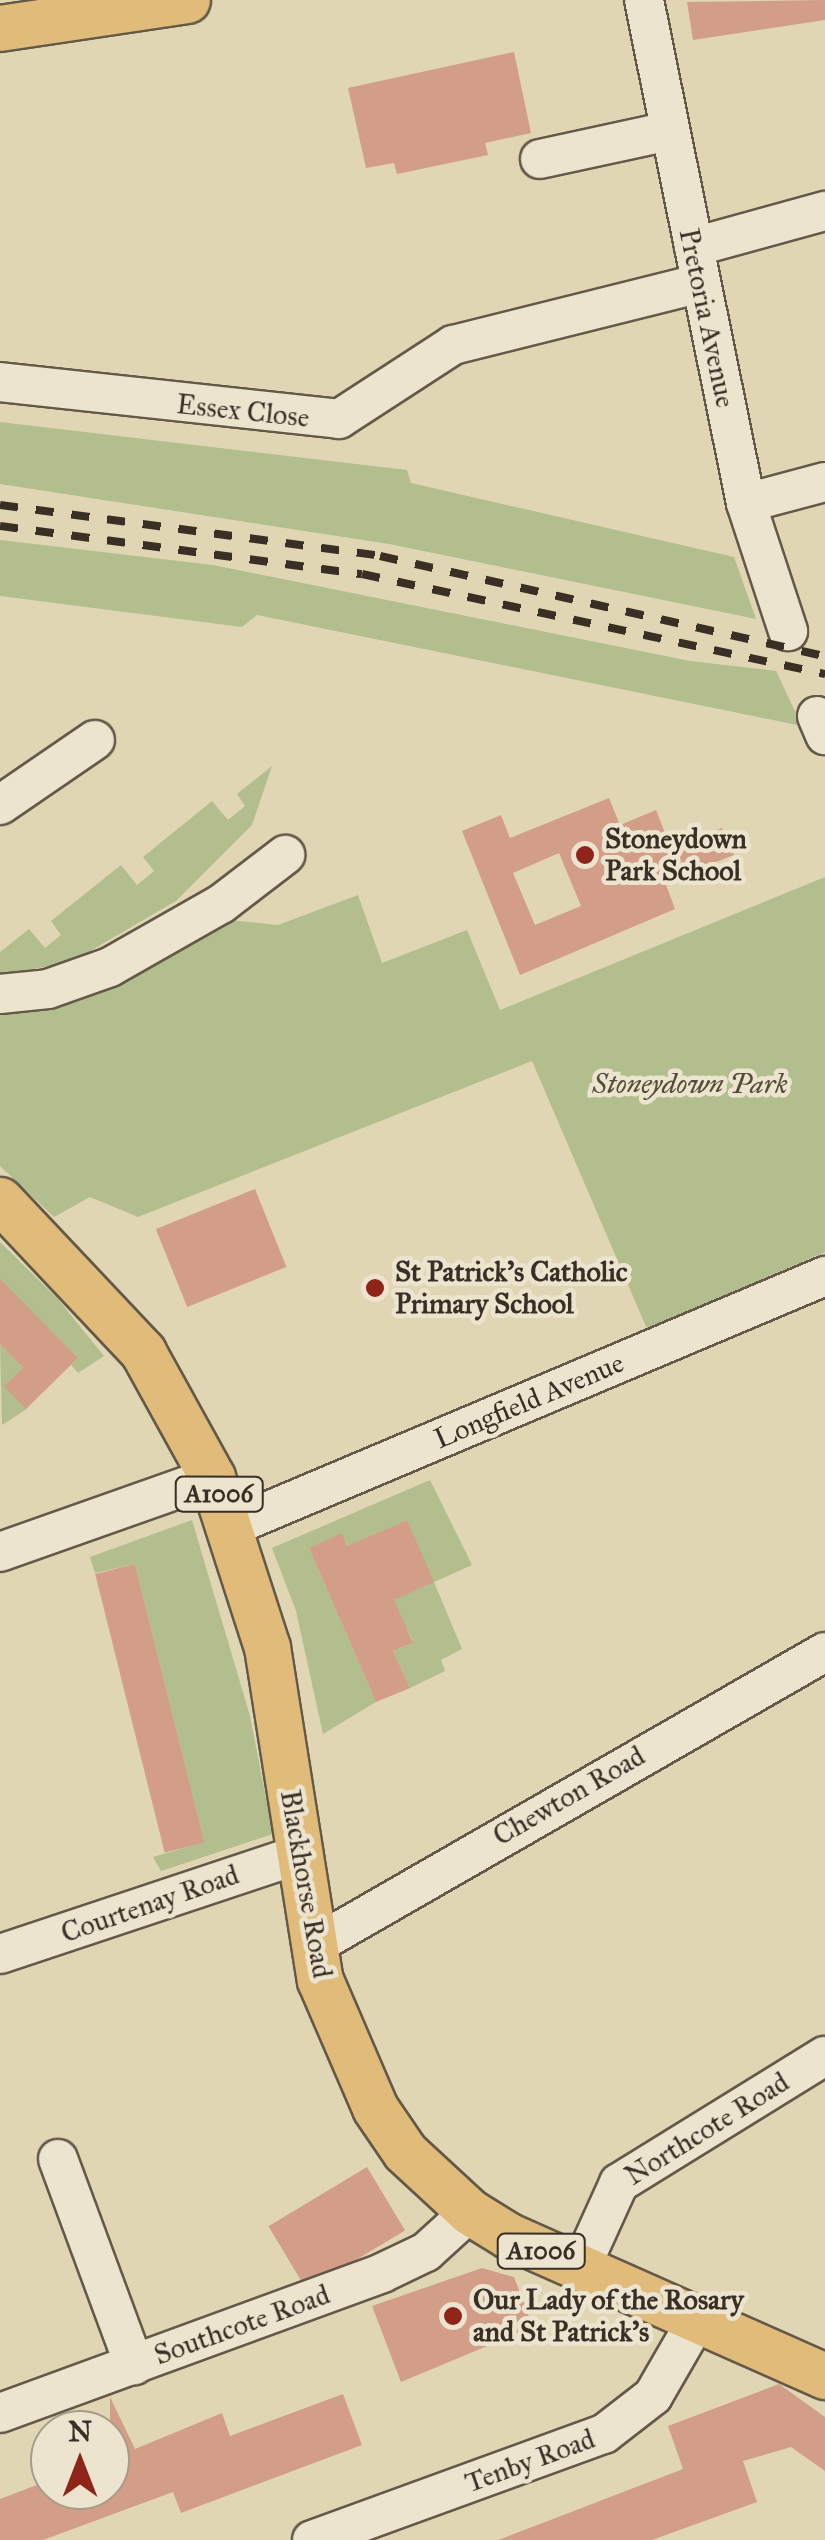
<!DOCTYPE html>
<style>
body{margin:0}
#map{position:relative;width:825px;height:2540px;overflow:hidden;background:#e1d6b3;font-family:"IM FELL Great Primer",serif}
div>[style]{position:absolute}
.green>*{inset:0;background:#b2be8e}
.building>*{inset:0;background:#d29e87;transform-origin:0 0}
.roads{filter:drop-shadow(2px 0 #645948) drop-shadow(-2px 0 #645948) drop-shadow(0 2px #645948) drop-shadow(0 -2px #645948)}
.minor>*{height:38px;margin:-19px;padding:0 19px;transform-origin:19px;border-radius:19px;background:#ece4ce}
.major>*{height:45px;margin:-22.5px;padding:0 22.5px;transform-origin:22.5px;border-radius:22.5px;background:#e0bb7a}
.rail>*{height:8px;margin-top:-4px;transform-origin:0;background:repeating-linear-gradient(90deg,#3a2f25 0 18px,transparent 0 36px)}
.dots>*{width:28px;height:28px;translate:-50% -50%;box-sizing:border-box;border:5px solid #ece4ce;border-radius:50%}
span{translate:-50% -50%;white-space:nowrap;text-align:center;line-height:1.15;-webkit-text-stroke:9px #ece4ce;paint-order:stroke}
.shield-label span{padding:2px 8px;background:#ece4ce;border:2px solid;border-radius:8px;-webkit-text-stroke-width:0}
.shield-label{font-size:25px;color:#3a2f25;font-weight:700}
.street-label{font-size:28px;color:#3a2f25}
.poi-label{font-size:28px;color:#3a2f25;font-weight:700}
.left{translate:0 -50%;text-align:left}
.park-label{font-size:28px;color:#524c3a;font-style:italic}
.north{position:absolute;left:30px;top:2410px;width:100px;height:100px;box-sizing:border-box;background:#ece4ce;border:2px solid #a59c8a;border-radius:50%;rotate:0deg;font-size:28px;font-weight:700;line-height:40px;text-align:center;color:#3a2f25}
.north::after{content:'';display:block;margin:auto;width:35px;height:45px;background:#8f2418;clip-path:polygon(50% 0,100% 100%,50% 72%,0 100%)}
</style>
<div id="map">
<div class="green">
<i style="clip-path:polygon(0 422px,407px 470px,411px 483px,734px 557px,756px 619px,389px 544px,0 484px)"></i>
<i style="clip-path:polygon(0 540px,213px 565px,690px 661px,776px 671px,802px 726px,257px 615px,242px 627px,0 596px)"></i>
<i style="clip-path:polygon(272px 766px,252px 825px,176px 901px,73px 961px,0 976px,0 952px,29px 929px,45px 948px,61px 935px,51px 921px,121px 865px,137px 885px,154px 871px,143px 857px,212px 801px,228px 820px,245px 806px,237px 794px)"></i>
<i style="clip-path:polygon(825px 877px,825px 1252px,647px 1329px,532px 1061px,138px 1217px,90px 1197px,54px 1217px,0 1166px,0 1014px,77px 1002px,231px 920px,278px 925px,358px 895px,382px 963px,467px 930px,500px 1010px)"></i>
<i style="clip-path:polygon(0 1242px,57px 1298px,104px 1356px,78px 1373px,71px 1365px,78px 1358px,0 1282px)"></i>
<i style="clip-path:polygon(0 1344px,23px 1368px,5px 1386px,27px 1409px,2px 1425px)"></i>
<i style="clip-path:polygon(430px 1480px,472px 1565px,434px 1582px,462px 1649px,441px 1660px,445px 1671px,410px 1688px,393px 1651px,413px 1643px,408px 1631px,364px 1583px,407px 1520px,371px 1536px,377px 1551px,359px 1571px,342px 1534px,309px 1548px,376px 1702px,323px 1734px,296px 1611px,272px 1548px)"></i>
<i style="clip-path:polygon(192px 1520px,250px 1716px,273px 1834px,161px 1871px,153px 1857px,204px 1842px,135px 1564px,95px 1573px,90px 1557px)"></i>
</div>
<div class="building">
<i style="clip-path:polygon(825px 0,825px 20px,693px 40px,687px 2px)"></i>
<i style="clip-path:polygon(514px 52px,531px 133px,485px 143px,488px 155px,397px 174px,394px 163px,366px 168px,348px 88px)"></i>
<i style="clip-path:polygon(evenodd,609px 798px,620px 825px,656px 810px,671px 848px,722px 828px,734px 855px,665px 882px,675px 909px,520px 975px,462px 831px,501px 815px,510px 838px,609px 798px,559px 853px,581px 906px,535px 925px,513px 873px,559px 853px)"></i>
<i style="left:255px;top:1189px;width:84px;height:107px;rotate:68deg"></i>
<i style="clip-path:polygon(0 1279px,78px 1358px,26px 1409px,4px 1386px,23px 1368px,0 1344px)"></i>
<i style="clip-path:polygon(407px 1520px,434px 1582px,394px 1600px,413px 1643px,393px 1651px,410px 1688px,376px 1702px,309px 1548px,342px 1533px,347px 1546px)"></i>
<i style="left:135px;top:1564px;width:287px;height:41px;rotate:76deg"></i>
<i style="left:367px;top:2167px;width:74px;height:115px;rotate:59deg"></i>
<i style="clip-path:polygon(482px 2268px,514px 2277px,533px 2327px,401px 2382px,372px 2306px)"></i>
<i style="clip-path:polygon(779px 2384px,825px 2417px,825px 2471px,791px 2447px,743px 2461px,757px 2502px,652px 2540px,498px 2540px,683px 2469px,668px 2426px)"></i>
<i style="clip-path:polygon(343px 2394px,362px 2445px,181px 2513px,173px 2492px,43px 2540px,0 2540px,0 2499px,50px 2480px,50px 2490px,110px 2490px,110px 2397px,135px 2449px,222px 2413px,230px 2436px)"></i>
</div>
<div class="roads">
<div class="minor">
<i style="left:644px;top:0;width:513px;rotate:78.54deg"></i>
<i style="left:746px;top:503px;width:135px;rotate:71.8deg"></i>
<i style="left:540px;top:159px;width:128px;rotate:-12.2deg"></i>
<i style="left:694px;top:247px;width:136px;rotate:-15.4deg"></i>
<i style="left:0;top:382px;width:341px;rotate:6.2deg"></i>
<i style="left:339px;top:419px;width:136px;rotate:-33deg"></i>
<i style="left:453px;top:345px;width:252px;rotate:-14deg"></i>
<i style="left:746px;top:503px;width:82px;rotate:-14.9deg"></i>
<i style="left:817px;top:716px;width:21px;rotate:67deg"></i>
<i style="left:0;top:805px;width:115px;rotate:-34.4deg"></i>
<i style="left:0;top:994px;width:48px;rotate:-5.9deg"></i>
<i style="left:48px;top:989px;width:66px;rotate:-19.5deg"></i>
<i style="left:110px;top:967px;width:128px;rotate:-29.6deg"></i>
<i style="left:221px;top:904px;width:81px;rotate:-37.4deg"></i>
<i style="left:233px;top:1526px;width:643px;rotate:-22.89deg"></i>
<i style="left:0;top:1552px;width:225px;rotate:-19.5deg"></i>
<i style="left:315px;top:1945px;width:588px;rotate:-29.88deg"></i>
<i style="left:0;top:1954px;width:316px;rotate:-18.4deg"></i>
<i style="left:58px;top:2159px;width:220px;rotate:69.7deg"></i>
<i style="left:580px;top:2269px;width:94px;rotate:-65.6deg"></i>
<i style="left:619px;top:2183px;width:242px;rotate:-31.7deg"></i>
<i style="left:0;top:2413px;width:407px;rotate:-20.1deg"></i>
<i style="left:382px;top:2273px;width:49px;rotate:-25.5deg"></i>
<i style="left:426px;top:2252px;width:59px;rotate:-42.3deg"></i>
<i style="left:312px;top:2540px;width:311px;rotate:-20deg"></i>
<i style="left:604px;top:2434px;width:62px;rotate:-37.8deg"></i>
<i style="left:653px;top:2396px;width:90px;rotate:-60deg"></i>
</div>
<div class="major">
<i style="left:0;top:28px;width:189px;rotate:-8.5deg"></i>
<i style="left:0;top:1200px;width:209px;rotate:46.7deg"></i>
<i style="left:143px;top:1352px;width:143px;rotate:61.1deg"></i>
<i style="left:212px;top:1477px;width:179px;rotate:72.1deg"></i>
<i style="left:267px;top:1647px;width:337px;rotate:81deg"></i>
<i style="left:320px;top:1980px;width:139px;rotate:66.7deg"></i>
<i style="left:375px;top:2108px;width:53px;rotate:55.7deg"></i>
<i style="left:405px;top:2152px;width:88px;rotate:42.7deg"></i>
<i style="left:470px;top:2212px;width:46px;rotate:31.6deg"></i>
<i style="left:509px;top:2236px;width:346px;rotate:23.9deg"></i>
</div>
</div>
<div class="rail">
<i style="left:0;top:505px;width:383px;rotate:7.6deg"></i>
<i style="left:380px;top:556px;width:456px;rotate:12.7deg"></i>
<i style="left:0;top:526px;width:365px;rotate:7.6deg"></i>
<i style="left:362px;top:574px;width:474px;rotate:12.2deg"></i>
</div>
<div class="dots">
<i style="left:585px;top:855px;background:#8f2418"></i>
<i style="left:375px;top:1288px;background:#8f2418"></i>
<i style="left:453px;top:2316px;background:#8f2418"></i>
</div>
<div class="shield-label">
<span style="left:219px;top:1494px">A1006</span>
<span style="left:541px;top:2251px">A1006</span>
</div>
<div class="street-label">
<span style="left:707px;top:318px;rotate:78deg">Pretoria Avenue</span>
<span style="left:243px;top:411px;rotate:6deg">Essex Close</span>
<span style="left:529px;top:1401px;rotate:-23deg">Longfield Avenue</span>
<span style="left:569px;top:1796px;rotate:-30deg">Chewton Road</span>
<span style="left:306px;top:1884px;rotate:80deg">Blackhorse Road</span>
<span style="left:150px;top:1904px;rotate:-19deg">Courtenay Road</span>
<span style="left:707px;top:2129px;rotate:-32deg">Northcote Road</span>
<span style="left:242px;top:2325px;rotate:-20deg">Southcote Road</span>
<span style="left:530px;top:2461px;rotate:-20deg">Tenby Road</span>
</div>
<div class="poi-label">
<span class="left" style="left:605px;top:855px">Stoneydown<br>Park School</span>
<span class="left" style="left:395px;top:1288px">St Patrick's Catholic<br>Primary School</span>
<span class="left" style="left:473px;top:2316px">Our Lady of the Rosary<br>and St Patrick's</span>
</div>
<div class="park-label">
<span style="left:690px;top:1084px">Stoneydown Park</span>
</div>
<div class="north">N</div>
</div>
